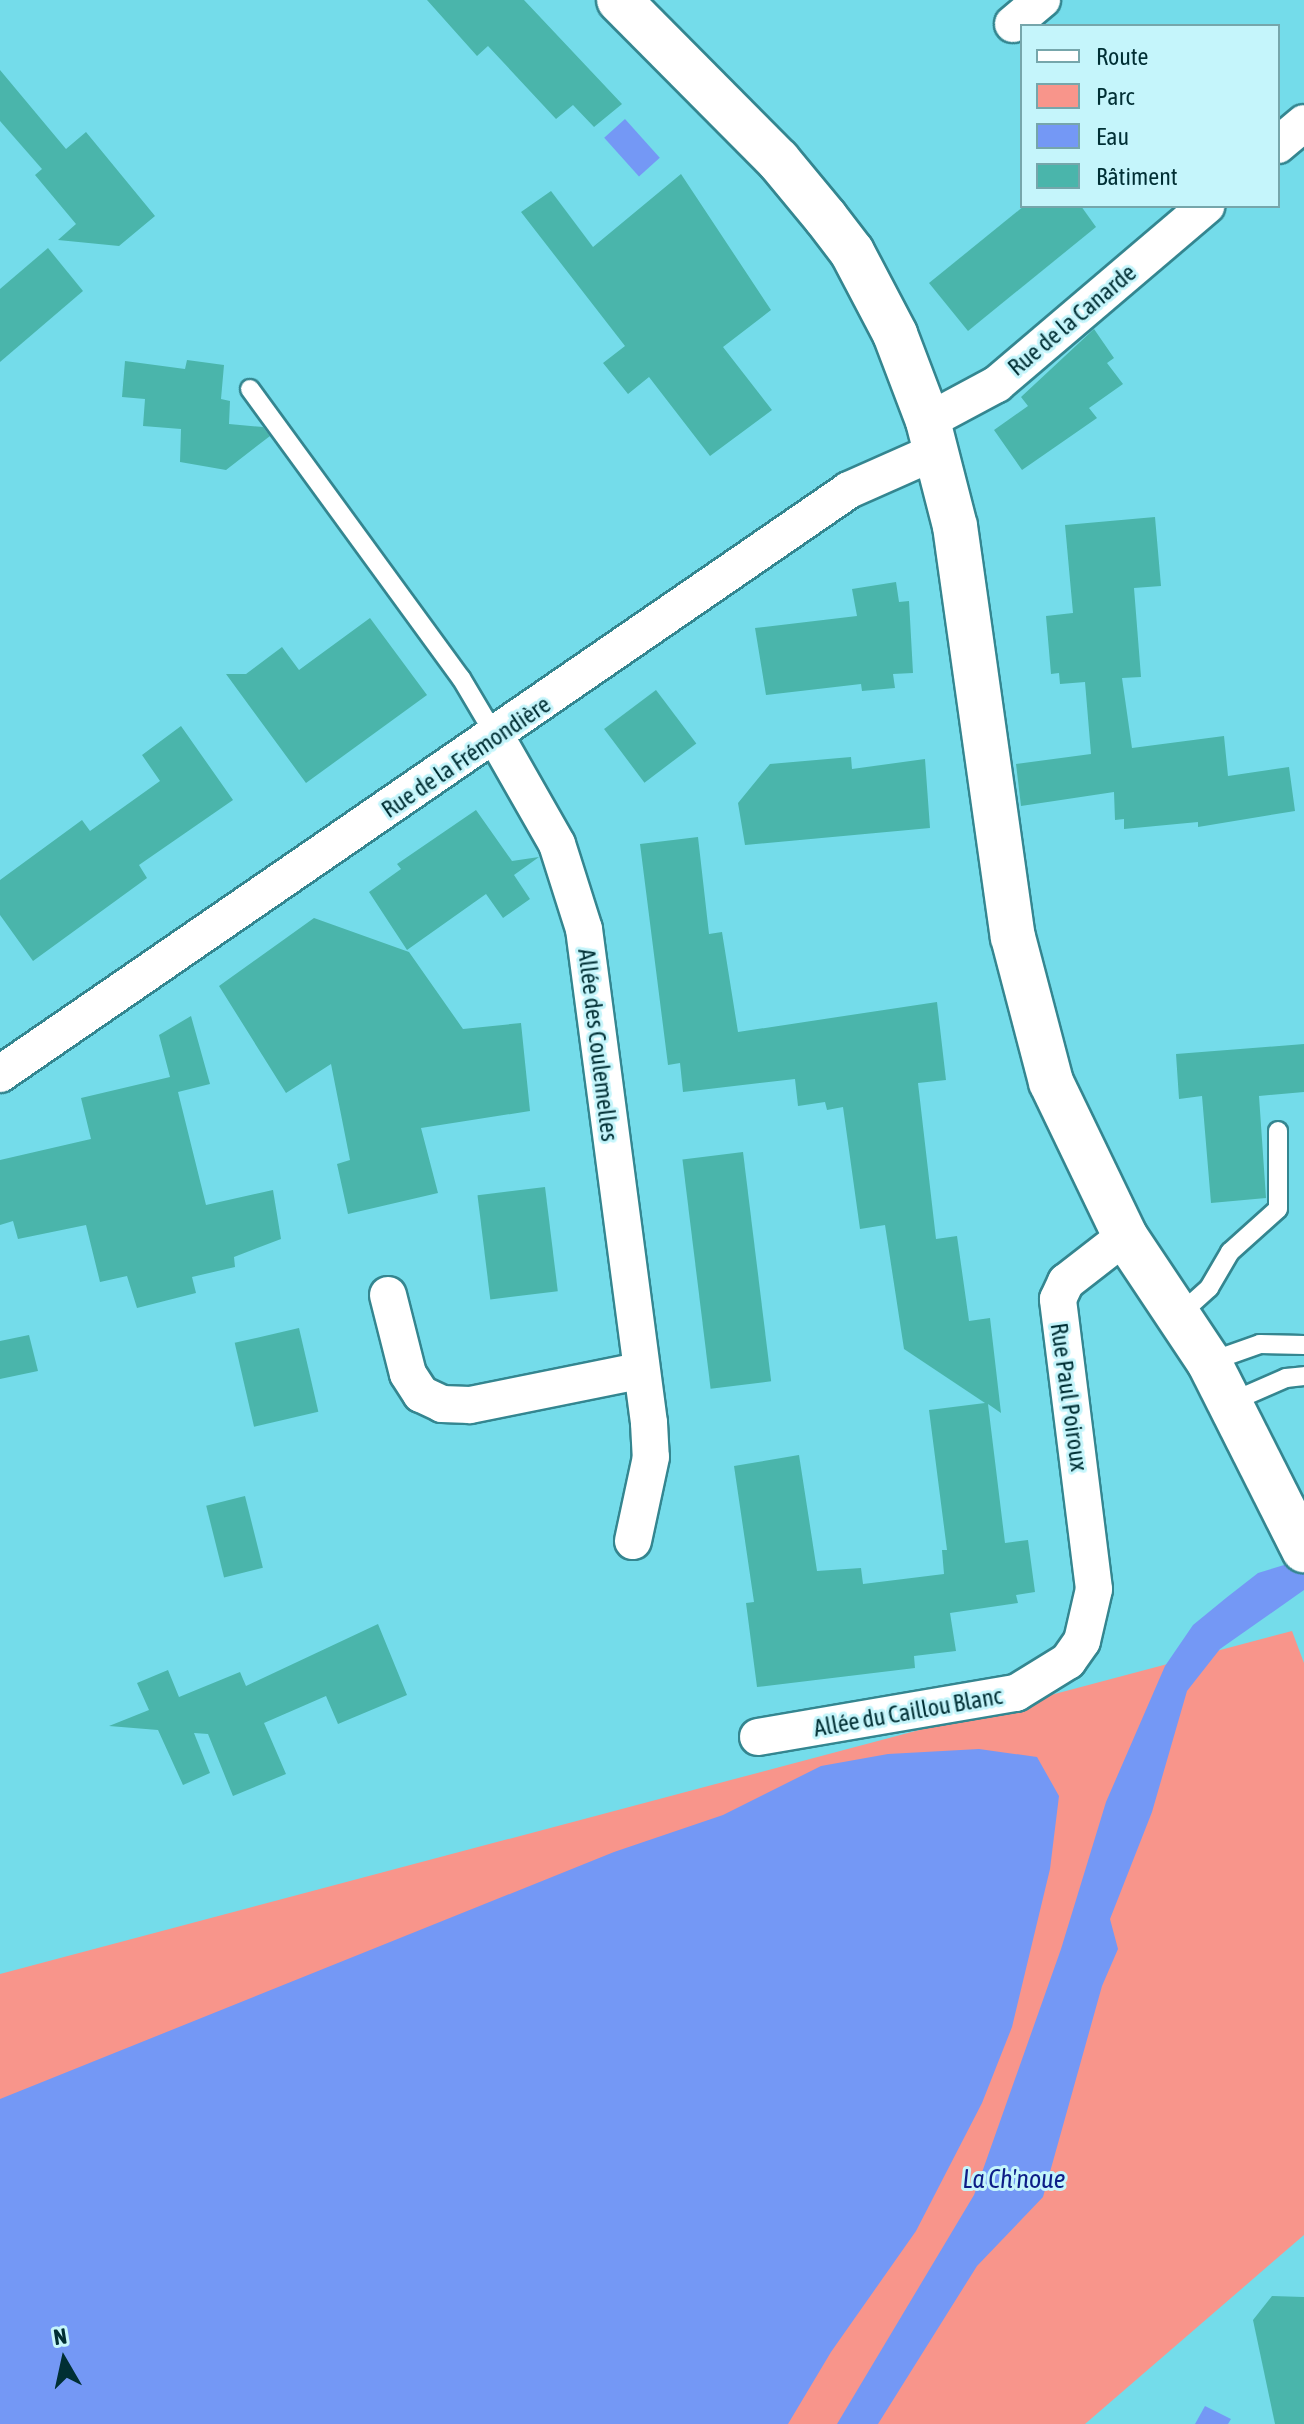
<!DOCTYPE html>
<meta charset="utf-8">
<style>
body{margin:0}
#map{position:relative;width:1304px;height:2424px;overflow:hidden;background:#74dcea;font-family:"Asap Condensed",sans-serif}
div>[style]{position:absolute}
.green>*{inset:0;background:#f8958b}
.water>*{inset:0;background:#7498f5;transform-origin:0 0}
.building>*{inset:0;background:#4ab5ab;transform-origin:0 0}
.roads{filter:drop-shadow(2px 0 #348690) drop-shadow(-2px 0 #348690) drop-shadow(0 2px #348690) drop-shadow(0 -2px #348690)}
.lane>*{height:18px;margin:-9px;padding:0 9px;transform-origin:9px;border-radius:9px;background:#fff}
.street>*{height:36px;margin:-18px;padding:0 18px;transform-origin:18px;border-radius:18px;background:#fff}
.secondary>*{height:44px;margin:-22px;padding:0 22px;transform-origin:22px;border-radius:22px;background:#fff}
span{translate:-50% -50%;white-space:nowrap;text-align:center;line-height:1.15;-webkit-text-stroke:6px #c5f5fb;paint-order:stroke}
.street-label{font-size:24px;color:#002f34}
.water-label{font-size:26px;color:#0d1d87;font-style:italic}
.legend{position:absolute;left:1020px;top:24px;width:260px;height:184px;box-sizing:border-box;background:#c5f5fb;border:2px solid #76a6ab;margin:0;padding:10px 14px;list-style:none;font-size:24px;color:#002f34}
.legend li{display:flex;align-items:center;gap:16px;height:40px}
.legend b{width:40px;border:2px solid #76a6ab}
.north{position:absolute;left:24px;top:2320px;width:80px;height:80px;-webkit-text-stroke:6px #c5f5fb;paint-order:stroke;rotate:351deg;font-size:22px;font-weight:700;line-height:32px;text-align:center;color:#002f34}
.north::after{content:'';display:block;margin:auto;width:28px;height:36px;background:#002f34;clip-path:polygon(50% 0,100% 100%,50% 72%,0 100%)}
</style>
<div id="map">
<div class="green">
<i style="clip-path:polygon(1292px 1631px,1304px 1663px,1304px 2235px,1085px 2424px,0 2424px,0 1974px)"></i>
</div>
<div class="water">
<i style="left:625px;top:119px;width:52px;height:28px;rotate:48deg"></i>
<i style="clip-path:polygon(1304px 1559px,1304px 1590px,1220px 1649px,1187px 1691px,1152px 1812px,1110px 1919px,1118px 1949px,1102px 1986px,1043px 2197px,977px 2266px,878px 2424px,837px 2424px,974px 2195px,1061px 1949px,1106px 1802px,1165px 1666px,1193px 1625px,1226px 1598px,1258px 1573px)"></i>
<i style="clip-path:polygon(979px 1749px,1037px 1757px,1059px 1796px,1050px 1869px,1012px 2027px,982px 2103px,916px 2231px,831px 2352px,788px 2424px,0 2424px,0 2099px,614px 1852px,723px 1815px,821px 1766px,888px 1754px)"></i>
<i style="clip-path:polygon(1205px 2406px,1231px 2419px,1228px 2424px,1195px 2424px)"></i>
</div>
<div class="building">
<i style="clip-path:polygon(427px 0,524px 0,622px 104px,594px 127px,573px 105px,556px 119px,488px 46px,477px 56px)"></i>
<i style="clip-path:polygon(0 70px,66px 149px,86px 132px,155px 216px,119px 246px,58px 240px,76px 224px,35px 175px,42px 169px,0 121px)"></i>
<i style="clip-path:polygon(681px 174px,771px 310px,723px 347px,772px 410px,710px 456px,649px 377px,628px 394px,603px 363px,625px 346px,521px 212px,551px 191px,593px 247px)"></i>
<i style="clip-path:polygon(1024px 206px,1081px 206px,1096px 227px,968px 331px,929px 283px)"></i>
<i style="clip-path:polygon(48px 248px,83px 291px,0 362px,0 289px)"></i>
<i style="clip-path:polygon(1094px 329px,1114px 358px,1107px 363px,1123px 384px,1089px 408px,1097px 418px,1022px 470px,994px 430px,1028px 406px,1021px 397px)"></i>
<i style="clip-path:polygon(187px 360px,224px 365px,221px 399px,230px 401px,229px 424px,263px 427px,270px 436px,226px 470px,180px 462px,181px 429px,143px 426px,145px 399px,122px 397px,125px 361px,185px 369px)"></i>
<i style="clip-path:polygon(1155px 517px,1161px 586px,1134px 588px,1141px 677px,1122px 678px,1132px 748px,1224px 736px,1228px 776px,1289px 767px,1295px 811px,1198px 827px,1198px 822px,1124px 829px,1124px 819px,1115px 820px,1114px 792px,1021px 806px,1016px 764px,1091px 754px,1085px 682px,1060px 684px,1059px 673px,1051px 674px,1046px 616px,1073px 613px,1065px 525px)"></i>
<i style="clip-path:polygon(896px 582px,899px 602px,909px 601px,913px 673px,893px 674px,895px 688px,862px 691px,861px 684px,766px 695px,755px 628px,857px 616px,852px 589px)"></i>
<i style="clip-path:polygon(370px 618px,427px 695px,306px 783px,226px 674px,246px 674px,282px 647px,299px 670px)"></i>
<i style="left:656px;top:690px;width:67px;height:65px;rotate:53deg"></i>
<i style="clip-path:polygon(181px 726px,233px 800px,139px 865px,147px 878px,33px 961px,0 915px,0 880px,82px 820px,90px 831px,160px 781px,142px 755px)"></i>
<i style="clip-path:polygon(851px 757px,852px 769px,925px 759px,930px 828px,745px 845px,738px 803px,770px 764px)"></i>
<i style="clip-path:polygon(476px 810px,512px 861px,539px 857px,514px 875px,530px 899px,503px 918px,486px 894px,407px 950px,369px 892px,401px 869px,397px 864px)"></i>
<i style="clip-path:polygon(698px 837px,709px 934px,722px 932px,738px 1032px,937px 1002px,946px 1080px,918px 1083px,936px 1239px,957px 1236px,969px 1321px,990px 1318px,1001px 1413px,988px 1404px,1005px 1543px,1028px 1540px,1035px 1592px,1016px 1595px,1018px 1603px,950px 1613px,956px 1651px,914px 1656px,915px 1668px,757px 1687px,746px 1603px,754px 1602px,734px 1466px,799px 1455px,817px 1571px,861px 1568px,863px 1584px,944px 1574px,942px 1550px,947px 1550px,929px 1410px,985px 1403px,904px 1349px,885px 1225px,860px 1229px,843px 1107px,827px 1110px,825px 1102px,798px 1106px,795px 1079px,683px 1092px,680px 1063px,668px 1065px,640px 844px)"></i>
<i style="clip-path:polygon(314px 918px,409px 952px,463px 1029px,521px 1023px,530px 1111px,421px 1128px,438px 1193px,348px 1214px,337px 1164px,350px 1160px,331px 1064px,286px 1093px,219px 986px)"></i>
<i style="clip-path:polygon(191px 1016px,210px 1084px,178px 1092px,206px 1205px,273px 1190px,281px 1239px,234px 1257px,235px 1267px,192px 1277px,196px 1293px,137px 1308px,127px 1276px,100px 1282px,86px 1225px,18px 1239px,13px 1221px,0 1225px,0 1160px,91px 1139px,81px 1098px,170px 1077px,159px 1035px)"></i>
<i style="clip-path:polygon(1304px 1044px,1304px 1092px,1259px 1096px,1266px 1198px,1211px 1203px,1202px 1096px,1179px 1099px,1176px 1054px)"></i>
<i style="left:743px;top:1152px;width:231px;height:61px;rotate:83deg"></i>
<i style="left:545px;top:1187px;width:105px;height:68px;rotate:83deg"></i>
<i style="left:299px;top:1328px;width:86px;height:66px;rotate:77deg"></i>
<i style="clip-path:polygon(29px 1335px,38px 1371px,0 1379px,0 1341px)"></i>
<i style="left:245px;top:1496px;width:74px;height:40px;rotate:76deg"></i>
<i style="clip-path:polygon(378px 1624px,407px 1695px,338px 1724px,326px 1696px,264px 1723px,286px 1774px,233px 1796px,208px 1734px,194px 1733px,210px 1773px,183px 1785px,158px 1730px,109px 1726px,149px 1710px,137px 1683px,168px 1670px,179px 1697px,240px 1672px,246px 1686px)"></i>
<i style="clip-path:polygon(1272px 2296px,1304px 2297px,1304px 2424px,1275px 2424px,1253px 2320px)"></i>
</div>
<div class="roads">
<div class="lane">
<i style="left:250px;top:389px;width:358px;rotate:53.9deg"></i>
<i style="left:461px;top:678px;width:69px;rotate:59.3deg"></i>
<i style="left:1178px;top:1316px;width:42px;rotate:-42.1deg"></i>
<i style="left:1209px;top:1288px;width:42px;rotate:-59.7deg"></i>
<i style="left:1230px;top:1252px;width:64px;rotate:-41.9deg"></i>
<i style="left:1278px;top:1209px;width:78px;rotate:-90deg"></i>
<i style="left:1209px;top:1362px;width:54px;rotate:-19.4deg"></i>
<i style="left:1260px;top:1344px;width:44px;rotate:1.3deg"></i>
<i style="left:1231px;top:1402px;width:60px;rotate:-23.6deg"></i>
<i style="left:1286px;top:1378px;width:18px;rotate:-6deg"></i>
</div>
<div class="street">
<i style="left:1013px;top:24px;width:38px;rotate:-40deg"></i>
<i style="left:1278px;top:145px;width:34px;rotate:-40deg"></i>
<i style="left:928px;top:421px;width:78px;rotate:-28.2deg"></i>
<i style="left:997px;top:384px;width:275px;rotate:-40.4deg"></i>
<i style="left:496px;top:737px;width:123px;rotate:60.3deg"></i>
<i style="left:557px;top:844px;width:89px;rotate:72.4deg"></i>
<i style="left:584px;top:929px;width:498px;rotate:82.5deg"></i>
<i style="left:649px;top:1423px;width:34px;rotate:87deg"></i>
<i style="left:651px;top:1457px;width:86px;rotate:102.1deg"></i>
<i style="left:0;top:1074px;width:1030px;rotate:-34.52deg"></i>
<i style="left:849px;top:490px;width:96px;rotate:-23.9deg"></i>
<i style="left:388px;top:1295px;width:81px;rotate:75.8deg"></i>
<i style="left:408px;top:1374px;width:24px;rotate:57deg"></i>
<i style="left:421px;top:1394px;width:23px;rotate:25deg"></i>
<i style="left:442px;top:1404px;width:28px;rotate:2deg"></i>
<i style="left:470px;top:1405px;width:171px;rotate:-11.4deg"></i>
<i style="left:758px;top:1737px;width:262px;rotate:-9.7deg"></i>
<i style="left:1016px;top:1693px;width:61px;rotate:-31.6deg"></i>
<i style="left:1068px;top:1661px;width:24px;rotate:-55deg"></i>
<i style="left:1082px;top:1641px;width:53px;rotate:-77deg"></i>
<i style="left:1094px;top:1589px;width:292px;rotate:-97.1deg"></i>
<i style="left:1058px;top:1299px;width:19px;rotate:-65deg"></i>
<i style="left:1066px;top:1282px;width:75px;rotate:-37.9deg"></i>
</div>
<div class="secondary">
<i style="left:619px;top:0;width:226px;rotate:45.2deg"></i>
<i style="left:778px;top:160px;width:75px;rotate:50.4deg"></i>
<i style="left:826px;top:218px;width:43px;rotate:52.6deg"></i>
<i style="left:852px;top:252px;width:93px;rotate:62.3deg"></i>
<i style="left:895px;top:334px;width:93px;rotate:69.2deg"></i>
<i style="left:928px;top:421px;width:108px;rotate:75.6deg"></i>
<i style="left:955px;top:526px;width:415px;rotate:82deg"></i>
<i style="left:1013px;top:937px;width:150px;rotate:75.3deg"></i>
<i style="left:1051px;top:1082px;width:171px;rotate:64.3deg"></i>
<i style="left:1125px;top:1236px;width:151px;rotate:56.3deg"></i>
<i style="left:1209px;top:1362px;width:211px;rotate:63.2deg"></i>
</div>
</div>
<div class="street-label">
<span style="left:1072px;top:320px;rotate:-40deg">Rue de la Canarde</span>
<span style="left:466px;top:757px;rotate:-34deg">Rue de la Frémondière</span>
<span style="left:598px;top:1045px;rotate:83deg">Allée des Coulemelles</span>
<span style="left:1069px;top:1397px;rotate:82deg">Rue Paul Poiroux</span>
<span style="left:908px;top:1712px;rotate:-10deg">Allée du Caillou Blanc</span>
</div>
<div class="water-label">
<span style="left:1014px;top:2180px">La Ch'noue</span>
</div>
<ul class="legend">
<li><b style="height:10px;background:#fff"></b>Route</li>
<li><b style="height:22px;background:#f8958b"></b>Parc</li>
<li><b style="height:22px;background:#7498f5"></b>Eau</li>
<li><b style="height:22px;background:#4ab5ab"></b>Bâtiment</li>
</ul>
<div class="north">N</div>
</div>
